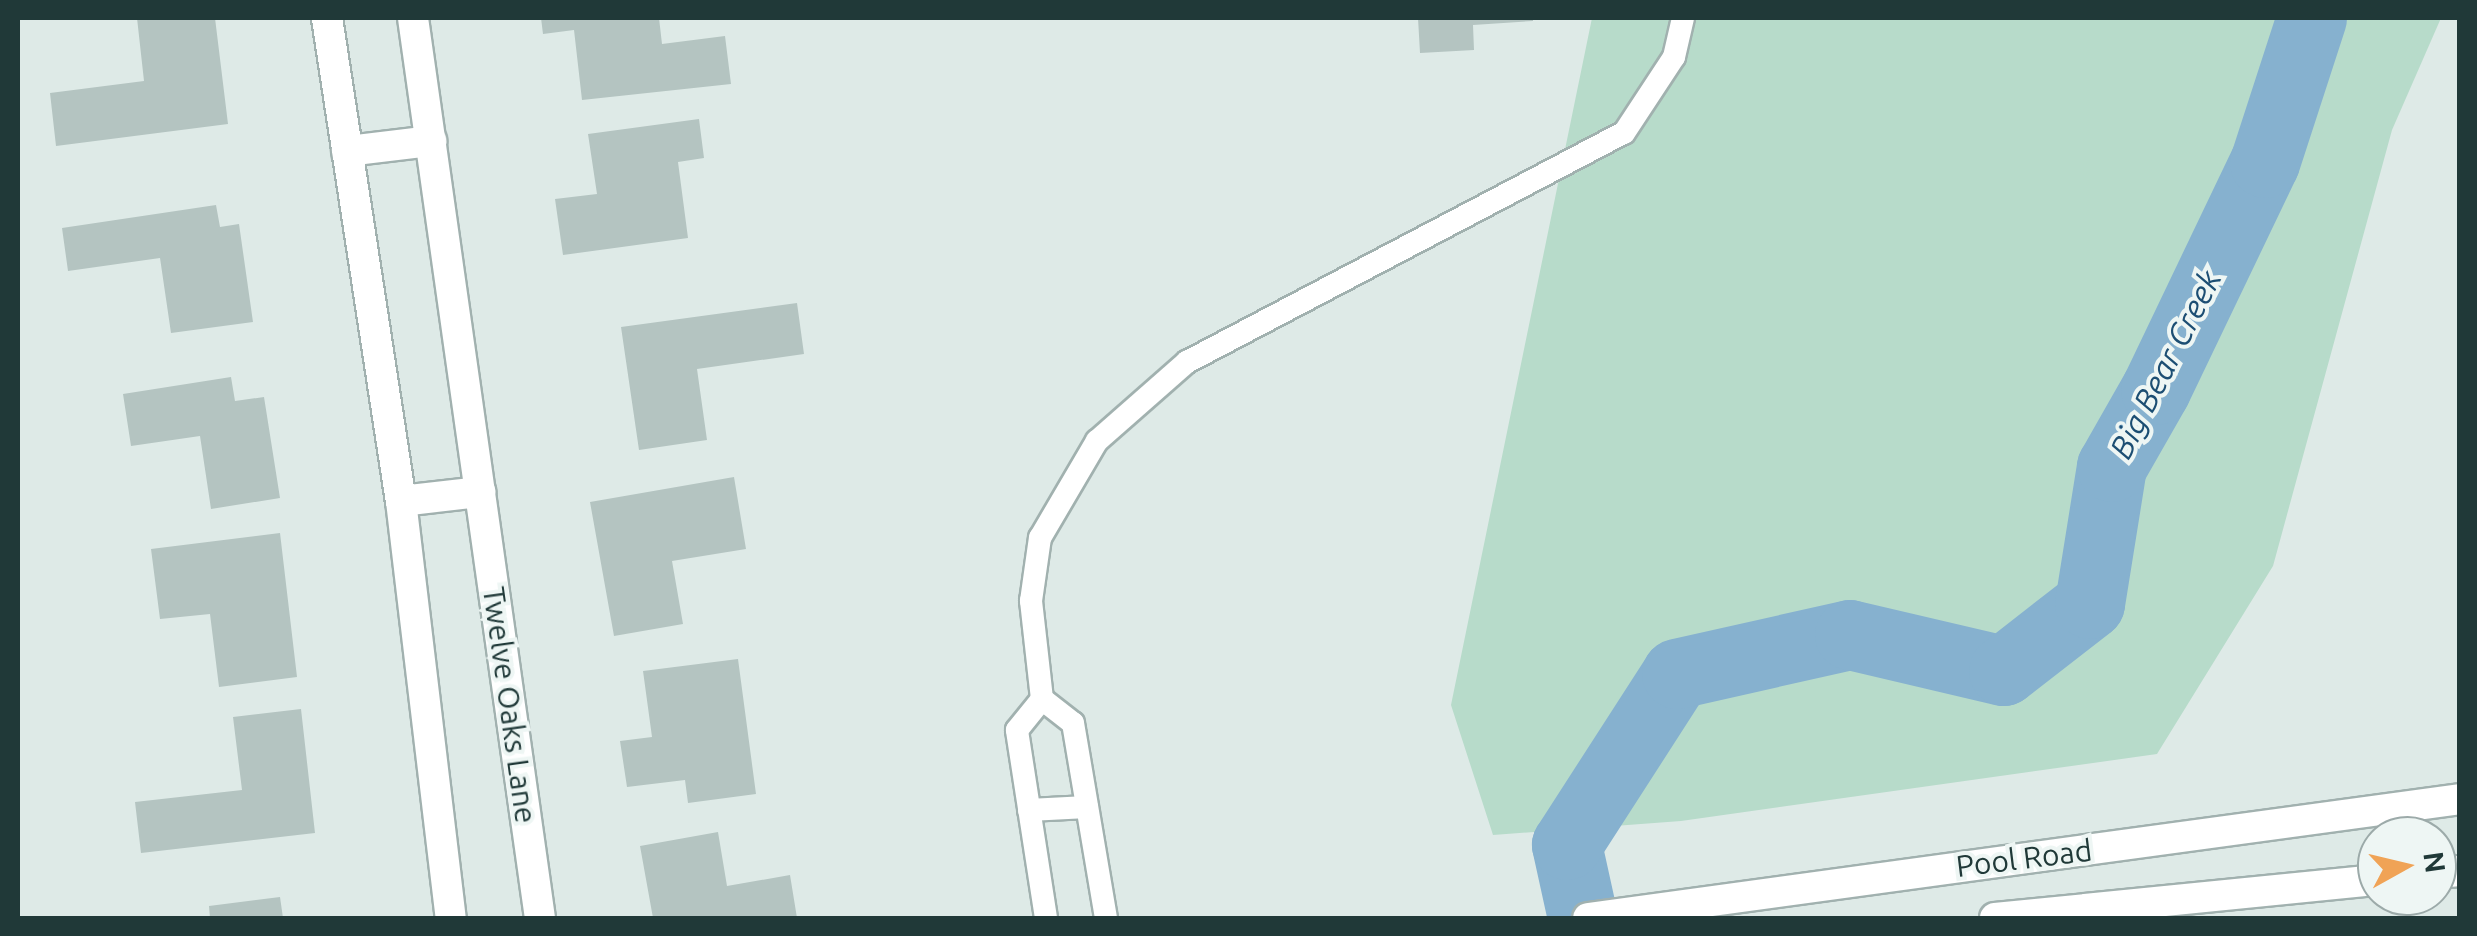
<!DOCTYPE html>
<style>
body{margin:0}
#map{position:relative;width:2477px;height:936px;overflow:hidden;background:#deeae7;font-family:Ubuntu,sans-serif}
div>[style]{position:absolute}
.green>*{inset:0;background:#b7dbca}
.river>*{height:70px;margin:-35px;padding:0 35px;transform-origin:35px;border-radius:35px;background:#86b1cf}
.building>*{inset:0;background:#b4c4c1}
.roads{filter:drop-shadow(2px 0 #a1b1af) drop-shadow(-2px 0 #a1b1af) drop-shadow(0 2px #a1b1af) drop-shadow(0 -2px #a1b1af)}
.service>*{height:22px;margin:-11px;padding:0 11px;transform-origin:11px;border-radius:11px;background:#fff}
.minor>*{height:30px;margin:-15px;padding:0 15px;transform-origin:15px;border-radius:15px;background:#fff}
.secondary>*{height:30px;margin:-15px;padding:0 15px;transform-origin:15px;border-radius:15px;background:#fff}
span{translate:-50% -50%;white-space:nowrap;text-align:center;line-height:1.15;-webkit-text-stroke:8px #eef6f4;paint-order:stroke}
.street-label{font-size:30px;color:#203938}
.water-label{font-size:32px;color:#1c4e73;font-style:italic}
.frame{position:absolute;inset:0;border:20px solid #203938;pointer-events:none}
.north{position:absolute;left:2357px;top:816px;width:100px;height:100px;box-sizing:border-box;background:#eef6f4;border:2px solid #9caaa9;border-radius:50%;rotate:82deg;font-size:28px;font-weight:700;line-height:40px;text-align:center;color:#203938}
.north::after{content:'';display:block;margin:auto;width:35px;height:45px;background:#f0a356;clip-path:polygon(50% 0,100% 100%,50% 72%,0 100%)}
</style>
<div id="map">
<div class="green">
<i style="clip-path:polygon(1592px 18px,2441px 18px,2392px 130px,2273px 566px,2157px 754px,1681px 821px,1493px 835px,1451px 705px)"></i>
</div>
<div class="river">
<i style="left:1583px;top:918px;width:75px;rotate:-102.4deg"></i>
<i style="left:1567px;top:845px;width:203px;rotate:-57.2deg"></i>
<i style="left:1677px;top:674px;width:177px;rotate:-12.7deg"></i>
<i style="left:1850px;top:635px;width:158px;rotate:13.2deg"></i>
<i style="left:2004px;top:671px;width:109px;rotate:-37.9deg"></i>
<i style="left:2090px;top:604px;width:139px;rotate:-80.9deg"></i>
<i style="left:2112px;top:467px;width:89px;rotate:-60.3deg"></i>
<i style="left:2156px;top:390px;width:252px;rotate:-64.4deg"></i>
<i style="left:2265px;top:163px;width:152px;rotate:-72deg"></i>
</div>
<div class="building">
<i style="clip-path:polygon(137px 18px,215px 18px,228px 124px,56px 146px,50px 93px,144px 81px)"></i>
<i style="clip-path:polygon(541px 18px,659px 18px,662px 44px,725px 36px,731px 84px,582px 100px,574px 30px,543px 34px)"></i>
<i style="clip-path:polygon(1418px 18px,1533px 18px,1533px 21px,1473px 25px,1474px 50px,1420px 53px)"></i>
<i style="clip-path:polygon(699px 119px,704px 158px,678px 162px,688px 238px,563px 255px,555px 199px,597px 194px,588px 134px)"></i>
<i style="clip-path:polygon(216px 205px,220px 227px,239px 224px,253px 322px,171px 333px,160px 258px,68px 271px,62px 228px)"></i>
<i style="clip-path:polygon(797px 303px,804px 354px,697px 369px,707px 440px,639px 450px,621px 327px)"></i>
<i style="clip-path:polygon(231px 377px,235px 401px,264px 397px,280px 498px,211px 509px,200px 436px,131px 446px,123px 394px)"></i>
<i style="clip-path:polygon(734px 477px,746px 549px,672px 561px,683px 624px,614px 636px,590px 502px)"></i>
<i style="clip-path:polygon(280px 533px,297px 677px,219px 687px,210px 614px,160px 619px,151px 549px)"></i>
<i style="clip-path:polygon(738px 659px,756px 794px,688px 803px,685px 780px,627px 787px,620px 741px,652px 737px,643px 671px)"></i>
<i style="clip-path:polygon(301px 709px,315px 833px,141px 853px,135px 802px,242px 790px,233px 717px)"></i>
<i style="clip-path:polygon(718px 832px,727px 886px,790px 875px,797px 918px,653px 918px,640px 846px)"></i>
<i style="clip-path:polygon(280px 897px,283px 918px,210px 918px,209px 906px)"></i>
</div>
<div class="roads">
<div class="service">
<i style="left:1042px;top:699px;width:99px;rotate:-96.4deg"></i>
<i style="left:1031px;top:601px;width:64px;rotate:-81.9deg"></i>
<i style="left:1040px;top:538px;width:113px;rotate:-59.6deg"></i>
<i style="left:1097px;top:441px;width:120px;rotate:-41.3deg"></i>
<i style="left:1187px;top:362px;width:493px;rotate:-27.7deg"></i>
<i style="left:1624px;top:133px;width:91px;rotate:-56.7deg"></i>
<i style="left:1674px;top:57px;width:40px;rotate:-77deg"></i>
<i style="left:1029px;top:810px;width:58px;rotate:-3deg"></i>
<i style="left:1046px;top:918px;width:190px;rotate:-98.8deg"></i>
<i style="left:1017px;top:730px;width:40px;rotate:-51deg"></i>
<i style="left:1042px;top:699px;width:39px;rotate:38deg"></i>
<i style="left:1073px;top:723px;width:198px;rotate:80.4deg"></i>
</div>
<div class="minor">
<i style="left:327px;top:18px;width:489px;rotate:81.3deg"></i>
<i style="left:401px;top:501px;width:420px;rotate:83.2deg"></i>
<i style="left:413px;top:18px;width:909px;rotate:81.97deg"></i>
<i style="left:347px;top:151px;width:85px;rotate:-6.8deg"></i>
<i style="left:401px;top:501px;width:80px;rotate:-6.5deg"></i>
</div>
<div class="secondary">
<i style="left:2437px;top:873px;width:23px;rotate:-5deg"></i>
<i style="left:1588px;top:918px;width:880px;rotate:-7.77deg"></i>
<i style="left:1995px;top:918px;width:384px;rotate:-5.7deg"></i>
</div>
</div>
<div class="street-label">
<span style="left:510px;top:705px;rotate:82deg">Twelve Oaks Lane</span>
<span style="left:2024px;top:858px;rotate:-7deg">Pool Road</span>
</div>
<div class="water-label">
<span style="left:2165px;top:364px;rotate:-63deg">Big Bear Creek</span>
</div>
<div class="frame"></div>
<div class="north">N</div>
</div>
